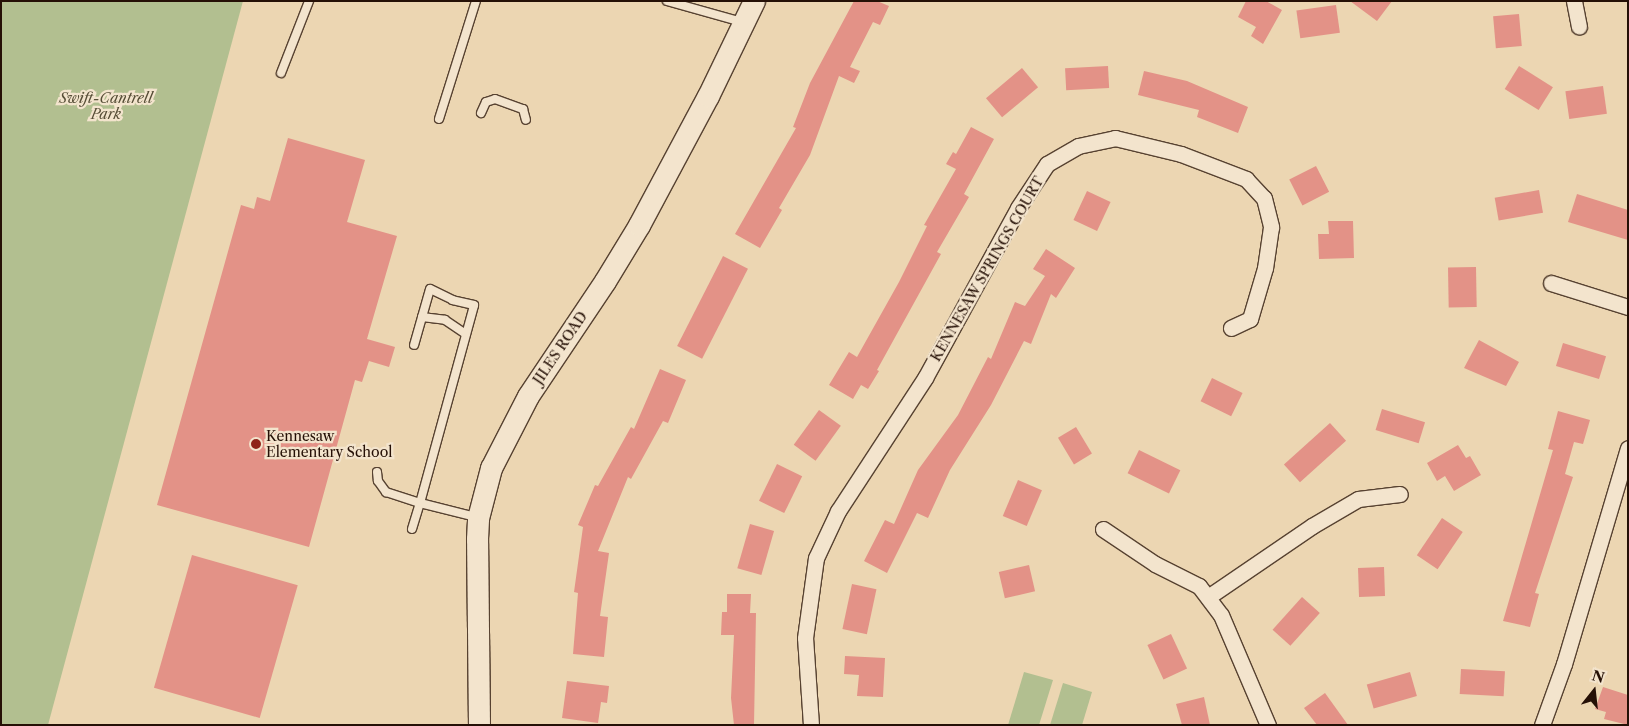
<!DOCTYPE html>
<style>
body{margin:0}
#map{position:relative;width:1629px;height:726px;overflow:hidden;background:#ecd6b2;font-family:"Libre Caslon Text",serif}
div>[style]{position:absolute}
.green>*{inset:0;background:#b2bf90}
.building>*{inset:0;background:#e39287;transform-origin:0 0}
.roads{filter:drop-shadow(1px 0 #574231) drop-shadow(-1px 0 #574231) drop-shadow(0 1px #574231) drop-shadow(0 -1px #574231)}
.lane>*{height:8px;margin:-4px;padding:0 4px;transform-origin:4px;border-radius:4px;background:#f3e4cd}
.street>*{height:15px;margin:-7.5px;padding:0 7.5px;transform-origin:7.5px;border-radius:7.5px;background:#f3e4cd}
.secondary>*{height:21px;margin:-10.5px;padding:0 10.5px;transform-origin:10.5px;border-radius:10.5px;background:#f3e4cd}
.dots>*{width:14px;height:14px;translate:-50% -50%;box-sizing:border-box;border:2px solid #f3e4cd;border-radius:50%}
span{translate:-50% -50%;white-space:nowrap;text-align:center;line-height:1.15;-webkit-text-stroke:4.5px #f3e4cd;paint-order:stroke}
.park-label{font-size:14px;color:#564d36;font-style:italic}
.street-label{font-size:14px;color:#251006}
.poi-label{font-size:14px;color:#251006}
.left{translate:0 -50%;text-align:left}
.frame{position:absolute;inset:0;border:2px solid #251006;pointer-events:none}
.north{position:absolute;left:1569px;top:666px;width:50px;height:50px;-webkit-text-stroke:4px #f3e4cd;paint-order:stroke;rotate:16deg;font-size:14px;font-weight:700;line-height:20px;text-align:center;color:#251006}
.north::after{content:'';display:block;margin:auto;width:18px;height:22px;background:#251006;clip-path:polygon(50% 0,100% 100%,50% 72%,0 100%)}
</style>
<div id="map">
<div class="green">
<i style="clip-path:polygon(1px 1px,243px 1px,48px 725px,1px 725px)"></i>
<i style="clip-path:polygon(1024px 672px,1053px 680px,1039px 725px,1008px 725px)"></i>
<i style="clip-path:polygon(1063px 683px,1092px 692px,1082px 725px,1050px 725px)"></i>
</div>
<div class="building">
<i style="clip-path:polygon(854px 1px,877px 1px,889px 6px,880px 25px,873px 22px,850px 67px,860px 71px,854px 83px,839px 76px,810px 155px,779px 208px,782px 210px,760px 248px,735px 234px,796px 128px,793px 127px,810px 83px)"></i>
<i style="clip-path:polygon(1246px 1px,1266px 1px,1282px 10px,1263px 44px,1251px 36px,1256px 27px,1238px 17px)"></i>
<i style="clip-path:polygon(1350px 1px,1392px 1px,1377px 21px)"></i>
<i style="left:1336px;top:5px;width:28px;height:40px;rotate:82deg"></i>
<i style="left:1519px;top:14px;width:32px;height:26px;rotate:85deg"></i>
<i style="left:1108px;top:66px;width:22px;height:43px;rotate:87deg"></i>
<i style="left:1519px;top:66px;width:40px;height:27px;rotate:32deg"></i>
<i style="left:1022px;top:68px;width:25px;height:47px;rotate:50deg"></i>
<i style="clip-path:polygon(1144px 71px,1187px 81px,1248px 107px,1238px 133px,1197px 117px,1199px 110px,1138px 95px)"></i>
<i style="left:1603px;top:86px;width:28px;height:38px;rotate:82deg"></i>
<i style="clip-path:polygon(971px 127px,994px 139px,964px 194px,969px 197px,937px 252px,941px 254px,877px 370px,879px 371px,868px 389px,861px 385px,853px 399px,829px 385px,849px 352px,857px 357px,899px 282px,927px 226px,924px 225px,956px 169px,946px 164px,953px 152px,956px 154px)"></i>
<i style="clip-path:polygon(288px 138px,365px 160px,347px 222px,397px 236px,367px 339px,395px 347px,389px 367px,369px 361px,362px 382px,355px 380px,309px 547px,157px 505px,241px 205px,254px 209px,257px 197px,270px 201px)"></i>
<i style="left:1316px;top:166px;width:29px;height:30px;rotate:63deg"></i>
<i style="left:1539px;top:190px;width:23px;height:45px;rotate:80deg"></i>
<i style="left:1087px;top:191px;width:26px;height:32px;rotate:25deg"></i>
<i style="clip-path:polygon(1577px 194px,1628px 210px,1628px 240px,1568px 222px)"></i>
<i style="clip-path:polygon(1328px 221px,1353px 221px,1354px 258px,1319px 259px,1318px 234px,1329px 234px)"></i>
<i style="clip-path:polygon(1046px 249px,1075px 268px,1056px 298px,1051px 294px,1031px 344px,1024px 341px,991px 405px,950px 470px,928px 518px,917px 513px,887px 573px,864px 561px,885px 520px,894px 524px,918px 470px,958px 415px,988px 357px,991px 359px,1015px 302px,1025px 306px,1045px 276px,1033px 269px)"></i>
<i style="left:723px;top:256px;width:28px;height:101px;rotate:27deg"></i>
<i style="left:1476px;top:267px;width:40px;height:28px;rotate:89deg"></i>
<i style="clip-path:polygon(1479px 340px,1519px 362px,1506px 386px,1464px 368px)"></i>
<i style="left:1563px;top:343px;width:45px;height:24px;rotate:17deg"></i>
<i style="clip-path:polygon(660px 369px,686px 380px,668px 423px,663px 421px,631px 479px,628px 477px,598px 551px,609px 553px,600px 616px,608px 617px,604px 657px,573px 654px,578px 593px,574px 592px,583px 527px,578px 525px,595px 485px,598px 486px,631px 427px,634px 429px)"></i>
<i style="left:1212px;top:378px;width:34px;height:26px;rotate:26deg"></i>
<i style="left:1382px;top:409px;width:45px;height:22px;rotate:17deg"></i>
<i style="left:819px;top:410px;width:27px;height:43px;rotate:36deg"></i>
<i style="clip-path:polygon(1558px 411px,1590px 420px,1583px 444px,1574px 442px,1565px 474px,1573px 477px,1535px 593px,1539px 594px,1530px 627px,1503px 621px,1553px 450px,1548px 449px)"></i>
<i style="left:1330px;top:423px;width:24px;height:62px;rotate:48deg"></i>
<i style="left:1076px;top:427px;width:31px;height:21px;rotate:59deg"></i>
<i style="clip-path:polygon(1458px 445px,1466px 458px,1470px 456px,1481px 475px,1454px 491px,1445px 476px,1437px 481px,1427px 463px)"></i>
<i style="left:1139px;top:450px;width:46px;height:26px;rotate:26deg"></i>
<i style="left:777px;top:464px;width:28px;height:41px;rotate:26deg"></i>
<i style="left:1018px;top:480px;width:26px;height:39px;rotate:23deg"></i>
<i style="left:1442px;top:518px;width:25px;height:45px;rotate:34deg"></i>
<i style="left:750px;top:524px;width:25px;height:46px;rotate:16deg"></i>
<i style="left:192px;top:555px;width:110px;height:138px;rotate:16deg"></i>
<i style="left:1029px;top:565px;width:27px;height:31px;rotate:77deg"></i>
<i style="left:1384px;top:567px;width:29px;height:26px;rotate:88deg"></i>
<i style="left:852px;top:584px;width:25px;height:46px;rotate:12deg"></i>
<i style="clip-path:polygon(727px 594px,751px 594px,750px 613px,756px 613px,754px 725px,734px 725px,731px 698px,734px 635px,721px 635px,722px 612px,727px 612px)"></i>
<i style="left:1302px;top:597px;width:24px;height:44px;rotate:42deg"></i>
<i style="left:1171px;top:634px;width:38px;height:26px;rotate:65deg"></i>
<i style="clip-path:polygon(845px 656px,885px 658px,883px 697px,857px 696px,859px 675px,844px 674px)"></i>
<i style="left:1461px;top:669px;width:44px;height:25px;rotate:3deg"></i>
<i style="left:1410px;top:672px;width:25px;height:45px;rotate:74deg"></i>
<i style="clip-path:polygon(567px 681px,609px 686px,607px 703px,601px 702px,598px 723px,562px 718px)"></i>
<i style="clip-path:polygon(1603px 687px,1628px 695px,1628px 725px,1604px 719px,1606px 712px,1595px 709px)"></i>
<i style="clip-path:polygon(1325px 693px,1348px 725px,1317px 725px,1304px 708px)"></i>
<i style="clip-path:polygon(1204px 697px,1210px 725px,1182px 725px,1176px 704px)"></i>
</div>
<div class="roads">
<div class="lane">
<i style="left:667px;top:1px;width:78px;rotate:15.6deg"></i>
<i style="left:281px;top:73px;width:77px;rotate:-68.7deg"></i>
<i style="left:481px;top:113px;width:12px;rotate:-66deg"></i>
<i style="left:486px;top:102px;width:9px;rotate:-18deg"></i>
<i style="left:495px;top:99px;width:30px;rotate:20deg"></i>
<i style="left:523px;top:109px;width:11px;rotate:75deg"></i>
<i style="left:439px;top:119px;width:124px;rotate:-72.6deg"></i>
<i style="left:422px;top:317px;width:23px;rotate:7deg"></i>
<i style="left:445px;top:320px;width:25px;rotate:34deg"></i>
<i style="left:377px;top:472px;width:9px;rotate:84deg"></i>
<i style="left:378px;top:481px;width:14px;rotate:54deg"></i>
<i style="left:386px;top:492px;width:36px;rotate:18deg"></i>
<i style="left:420px;top:503px;width:205px;rotate:-74.7deg"></i>
<i style="left:474px;top:305px;width:22px;rotate:-167deg"></i>
<i style="left:453px;top:300px;width:25px;rotate:-154deg"></i>
<i style="left:430px;top:289px;width:58px;rotate:105.9deg"></i>
<i style="left:412px;top:529px;width:27px;rotate:-73deg"></i>
<i style="left:420px;top:503px;width:58px;rotate:14deg"></i>
</div>
<div class="street">
<i style="left:1574px;top:1px;width:26px;rotate:79deg"></i>
<i style="left:1551px;top:283px;width:81px;rotate:17.3deg"></i>
<i style="left:1103px;top:529px;width:63px;rotate:33.9deg"></i>
<i style="left:1155px;top:564px;width:49px;rotate:26.6deg"></i>
<i style="left:1199px;top:586px;width:36px;rotate:53deg"></i>
<i style="left:1221px;top:615px;width:120px;rotate:66.9deg"></i>
<i style="left:1208px;top:597px;width:126px;rotate:-34.3deg"></i>
<i style="left:1312px;top:526px;width:53px;rotate:-30.4deg"></i>
<i style="left:1358px;top:499px;width:42px;rotate:-6.8deg"></i>
<i style="left:811px;top:725px;width:87px;rotate:-93.9deg"></i>
<i style="left:805px;top:638px;width:81px;rotate:-82.2deg"></i>
<i style="left:816px;top:558px;width:52px;rotate:-64.9deg"></i>
<i style="left:838px;top:511px;width:159px;rotate:-56.8deg"></i>
<i style="left:925px;top:378px;width:194px;rotate:-61.3deg"></i>
<i style="left:1018px;top:208px;width:53px;rotate:-56.6deg"></i>
<i style="left:1047px;top:164px;width:36px;rotate:-30deg"></i>
<i style="left:1078px;top:146px;width:38px;rotate:-12deg"></i>
<i style="left:1115px;top:138px;width:68px;rotate:13.6deg"></i>
<i style="left:1181px;top:154px;width:70px;rotate:21deg"></i>
<i style="left:1246px;top:179px;width:26px;rotate:47deg"></i>
<i style="left:1264px;top:198px;width:30px;rotate:76deg"></i>
<i style="left:1271px;top:227px;width:41px;rotate:98.3deg"></i>
<i style="left:1265px;top:268px;width:53px;rotate:106.4deg"></i>
<i style="left:1250px;top:319px;width:21px;rotate:155deg"></i>
<i style="left:1542px;top:725px;width:65px;rotate:-70.2deg"></i>
<i style="left:1564px;top:664px;width:225px;rotate:-73.5deg"></i>
</div>
<div class="secondary">
<i style="left:479px;top:725px;width:186px;rotate:-90.6deg"></i>
<i style="left:477px;top:539px;width:21px;rotate:-87deg"></i>
<i style="left:478px;top:518px;width:52px;rotate:-75.4deg"></i>
<i style="left:491px;top:468px;width:81px;rotate:-62.8deg"></i>
<i style="left:528px;top:396px;width:138px;rotate:-56.2deg"></i>
<i style="left:605px;top:281px;width:66px;rotate:-58.7deg"></i>
<i style="left:639px;top:225px;width:146px;rotate:-61.9deg"></i>
<i style="left:708px;top:96px;width:106px;rotate:-64.2deg"></i>
</div>
</div>
<div class="dots">
<i style="left:256px;top:444px;background:#8f2418"></i>
</div>
<div class="park-label">
<span style="left:106px;top:106px">Swift-Cantrell<br>Park</span>
</div>
<div class="street-label">
<span style="left:987px;top:269px;rotate:-60deg">KENNESAW SPRINGS COURT</span>
<span style="left:560px;top:348px;rotate:-56deg">JILES ROAD</span>
</div>
<div class="poi-label">
<span class="left" style="left:266px;top:444px">Kennesaw<br>Elementary School</span>
</div>
<div class="frame"></div>
<div class="north">N</div>
</div>
